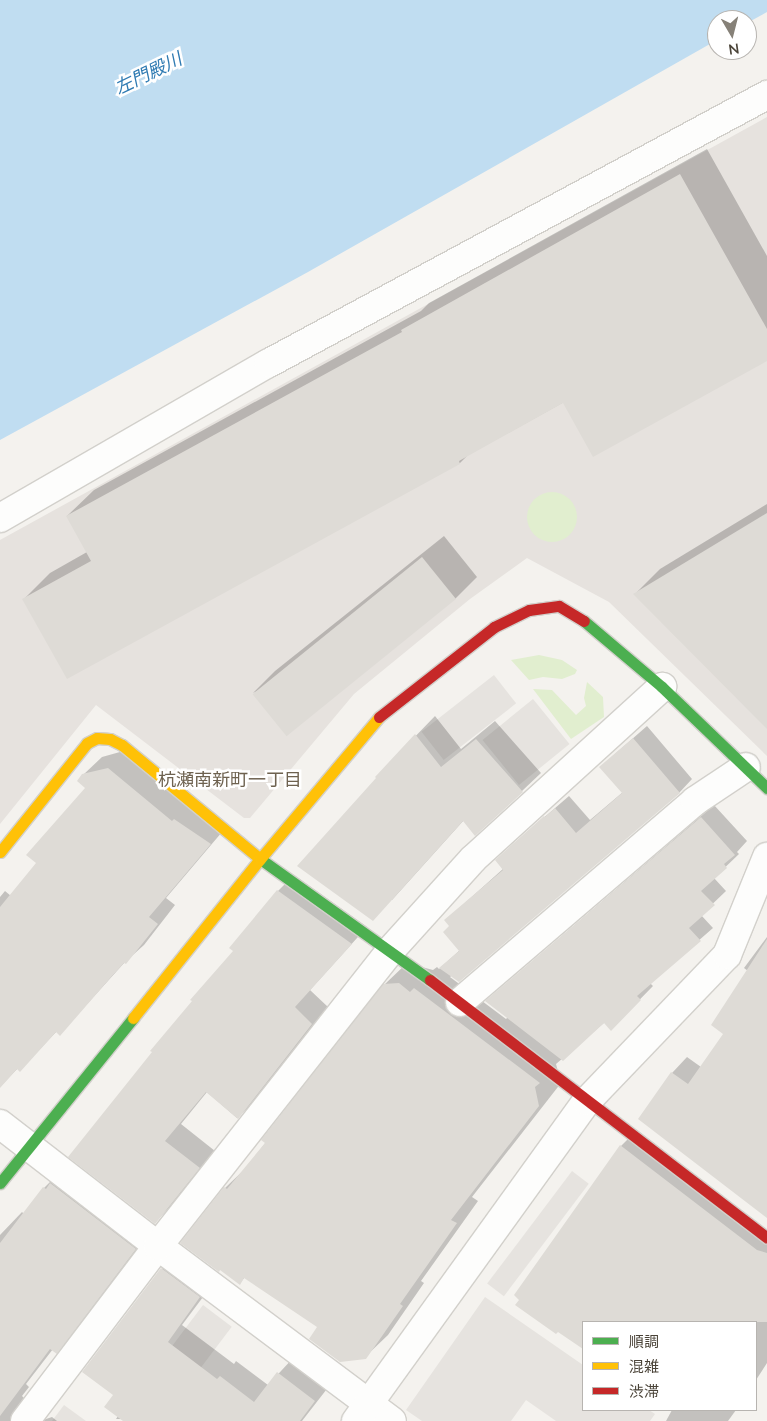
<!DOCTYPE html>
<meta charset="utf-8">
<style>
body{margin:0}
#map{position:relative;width:767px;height:1421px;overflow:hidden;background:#f4f2ee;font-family:Lato,"Noto Sans JP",sans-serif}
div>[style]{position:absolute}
.industrial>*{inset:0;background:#e6e2de}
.green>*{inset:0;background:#e1eecf}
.round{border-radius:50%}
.parking>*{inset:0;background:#e6e3df;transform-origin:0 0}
.water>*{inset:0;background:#c0ddf1}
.shadow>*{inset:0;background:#0003}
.building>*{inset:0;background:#dedbd6;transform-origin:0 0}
.roads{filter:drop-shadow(1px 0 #d2d0cb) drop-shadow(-1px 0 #d2d0cb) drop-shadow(0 1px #d2d0cb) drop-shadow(0 -1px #d2d0cb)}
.street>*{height:28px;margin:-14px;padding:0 14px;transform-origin:14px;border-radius:14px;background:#fdfdfc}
.fast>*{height:11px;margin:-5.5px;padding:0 5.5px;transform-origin:5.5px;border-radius:5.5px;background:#4caf50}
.slow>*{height:11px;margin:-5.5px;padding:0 5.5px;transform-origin:5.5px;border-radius:5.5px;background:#ffc107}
.jam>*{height:11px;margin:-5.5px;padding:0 5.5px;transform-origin:5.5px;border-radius:5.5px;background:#c62828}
span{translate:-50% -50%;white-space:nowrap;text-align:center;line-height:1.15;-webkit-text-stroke:5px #fff;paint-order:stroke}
.water-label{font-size:18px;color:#2e7ab2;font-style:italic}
.neighbourhood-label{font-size:18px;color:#6e6250}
.legend{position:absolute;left:582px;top:1321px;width:175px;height:90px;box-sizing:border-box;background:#fff;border:1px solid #b7b4b0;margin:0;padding:6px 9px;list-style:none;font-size:15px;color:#4b4439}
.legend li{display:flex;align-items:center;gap:10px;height:25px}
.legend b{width:25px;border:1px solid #b7b4b0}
.north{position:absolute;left:707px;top:10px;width:50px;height:50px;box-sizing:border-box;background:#fff;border:1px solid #b7b4b0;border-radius:50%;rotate:172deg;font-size:14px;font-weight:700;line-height:20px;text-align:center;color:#4b4439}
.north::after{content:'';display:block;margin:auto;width:18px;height:22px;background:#868178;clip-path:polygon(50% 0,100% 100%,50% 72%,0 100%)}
</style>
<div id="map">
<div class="industrial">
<i style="clip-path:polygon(767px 117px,767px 756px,609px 602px,527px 558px,470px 599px,354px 694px,250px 818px,244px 818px,96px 705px,0 824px,0 540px)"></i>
</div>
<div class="green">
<i class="round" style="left:527px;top:492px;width:50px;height:50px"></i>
<i style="clip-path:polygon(539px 655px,562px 660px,577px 670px,575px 674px,562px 679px,543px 677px,529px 680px,511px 660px)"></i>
<i style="clip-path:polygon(587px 682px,603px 697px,604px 717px,571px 739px,533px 689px,552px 690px,576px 715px,586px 706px,584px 698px)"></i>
</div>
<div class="parking">
<i style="left:494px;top:675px;width:36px;height:92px;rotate:52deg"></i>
<i style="left:533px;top:699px;width:58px;height:65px;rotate:51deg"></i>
<i style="left:572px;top:1171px;width:21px;height:141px;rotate:37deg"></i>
<i style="clip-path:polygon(485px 1297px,583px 1365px,583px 1410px,649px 1410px,655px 1414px,650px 1421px,556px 1421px,526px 1400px,511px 1421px,422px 1421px,406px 1410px)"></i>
<i style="left:203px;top:1305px;width:36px;height:60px;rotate:37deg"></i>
<i style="clip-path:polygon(64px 1405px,86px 1421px,52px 1421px)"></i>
</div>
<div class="water">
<i style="clip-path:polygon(0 0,767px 0,767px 12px,747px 23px,747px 20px,717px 20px,717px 40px,308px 272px,0 440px)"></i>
</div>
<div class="shadow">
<i style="clip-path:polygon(707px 149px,767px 256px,767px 360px,564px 402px,468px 455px,460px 463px,24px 599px,50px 573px,87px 552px,67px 516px,94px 490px,421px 311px,429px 303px)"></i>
<i style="clip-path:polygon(767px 504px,767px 727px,635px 594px,660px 569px)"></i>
<i style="clip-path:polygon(444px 536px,477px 577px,455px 599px,253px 693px,275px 671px)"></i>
<i style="clip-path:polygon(435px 716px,461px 749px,495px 721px,541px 773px,522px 791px,464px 820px,392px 900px,376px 777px)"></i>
<i style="clip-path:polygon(647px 726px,692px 779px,679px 793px,450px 977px,506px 1019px,508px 1017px,487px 1001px,714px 805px,747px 841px,737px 852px,739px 854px,714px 878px,726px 891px,701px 915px,713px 928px,650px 983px,653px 986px,611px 1029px,605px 1022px,556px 1064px,561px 1083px,472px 1197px,478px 1201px,421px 1281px,424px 1283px,388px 1335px,365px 1357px,245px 1277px,240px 1283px,225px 1188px,248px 1166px,384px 985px,407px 963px,433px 970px,437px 967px,439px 969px,460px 950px,450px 925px,446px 920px,504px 868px,510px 847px,569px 796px,590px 820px,623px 792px,615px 754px)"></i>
<i style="clip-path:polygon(127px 750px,228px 825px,166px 898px,175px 905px,144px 945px,125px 962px,60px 1034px,57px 1031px,20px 1070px,18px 1068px,0 1087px,0 897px,5px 891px,11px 896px,38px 863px,87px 788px,83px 775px,102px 757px)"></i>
<i style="clip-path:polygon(294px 875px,367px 927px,310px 990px,328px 1007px,254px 1102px,237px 1118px,207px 1092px,181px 1124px,215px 1151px,171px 1206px,155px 1222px,70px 1157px,235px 951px,278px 891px)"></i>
<i style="clip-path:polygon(767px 937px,767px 1217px,672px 1073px,687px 1057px,701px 1067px,725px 1033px,748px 971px,744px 968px)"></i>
<i style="clip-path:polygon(637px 1130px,767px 1230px,767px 1363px,756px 1380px,756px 1322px,583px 1322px,583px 1347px,558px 1330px,516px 1295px,621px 1146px)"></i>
<i style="clip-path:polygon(60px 1172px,151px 1233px,72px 1336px,56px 1352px,53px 1349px,26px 1384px,29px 1387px,22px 1396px,26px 1400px,38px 1421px,0 1421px,0 1235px,22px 1212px,24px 1214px,44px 1188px)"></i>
<i style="clip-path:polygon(178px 1253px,215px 1281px,182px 1325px,234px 1364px,236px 1361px,268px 1385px,294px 1357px,330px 1385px,302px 1421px,116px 1419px,118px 1416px,115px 1395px,84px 1372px,162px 1269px)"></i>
<i style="clip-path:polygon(672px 1410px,736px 1410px,728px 1421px,666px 1421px)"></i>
<i style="clip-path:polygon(52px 1417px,57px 1421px,40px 1421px)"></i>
</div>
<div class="building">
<i style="clip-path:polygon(680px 174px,767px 329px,767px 361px,593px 457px,563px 403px,459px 461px,460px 464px,67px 679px,22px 599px,91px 561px,66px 516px,402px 332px,401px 330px)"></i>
<i style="clip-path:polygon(767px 513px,767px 729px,633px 594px)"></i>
<i style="left:422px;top:557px;width:54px;height:218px;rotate:51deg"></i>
<i style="clip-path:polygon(415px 734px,441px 767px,476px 739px,523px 792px,475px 836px,463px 821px,373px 921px,297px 866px,376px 778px,375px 777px)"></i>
<i style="clip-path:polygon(633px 738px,680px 793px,459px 982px,439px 968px,459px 951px,443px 932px,449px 926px,444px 920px,503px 870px,495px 860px,544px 816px,545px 817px,555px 808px,576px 833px,622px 793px,599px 767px)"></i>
<i style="clip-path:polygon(108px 768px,172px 821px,174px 819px,211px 844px,149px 917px,158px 924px,126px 964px,124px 963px,112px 976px,60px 1036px,56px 1032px,20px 1072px,17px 1069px,0 1088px,0 907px,36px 863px,26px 855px,85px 788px,77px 781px,82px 774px)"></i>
<i style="clip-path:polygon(701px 817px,735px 855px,724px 864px,727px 868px,701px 891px,715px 905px,689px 928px,701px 941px,637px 996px,641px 1000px,611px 1031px,604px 1023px,563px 1061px,485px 1001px)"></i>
<i style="clip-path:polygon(277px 890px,352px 944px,295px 1007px,312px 1024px,238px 1119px,206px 1092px,165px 1141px,200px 1168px,155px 1224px,68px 1157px,152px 1052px,150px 1051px,192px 1001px,190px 1000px,233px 951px,229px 948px)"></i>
<i style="clip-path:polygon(767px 939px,767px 1218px,638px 1119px,671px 1072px,688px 1084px,723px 1034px,711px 1025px)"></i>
<i style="clip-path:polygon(399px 983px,410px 992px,414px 988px,540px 1083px,535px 1087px,539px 1106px,451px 1220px,457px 1223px,400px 1304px,403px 1306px,366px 1359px,340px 1362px,309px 1339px,317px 1327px,244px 1278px,240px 1285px,220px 1270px,219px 1272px,180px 1243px,224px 1187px,227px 1189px,265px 1143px,261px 1140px,383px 984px)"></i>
<i style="clip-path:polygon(620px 1145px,757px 1250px,767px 1253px,767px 1322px,583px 1322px,583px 1349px,558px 1332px,556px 1334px,515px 1305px,519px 1300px,514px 1295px)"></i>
<i style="clip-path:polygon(50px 1183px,136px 1249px,57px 1354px,50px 1349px,0 1416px,0 1243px,43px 1187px,46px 1189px)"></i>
<i style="clip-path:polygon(161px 1268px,200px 1297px,168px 1342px,217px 1379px,220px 1376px,254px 1402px,277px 1372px,315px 1401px,300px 1421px,123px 1421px,104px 1407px,113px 1395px,82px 1372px)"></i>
</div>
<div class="roads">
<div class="street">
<i style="left:0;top:518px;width:310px;rotate:-30deg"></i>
<i style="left:269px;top:363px;width:566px;rotate:-28.29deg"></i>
<i style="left:460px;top:1002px;width:309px;rotate:-40.5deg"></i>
<i style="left:695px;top:801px;width:61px;rotate:-33.7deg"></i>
<i style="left:0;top:1124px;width:200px;rotate:37.7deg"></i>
<i style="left:158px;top:1246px;width:292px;rotate:36.8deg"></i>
<i style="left:25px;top:1421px;width:220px;rotate:-52.8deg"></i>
<i style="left:158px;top:1246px;width:374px;rotate:-51.8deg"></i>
<i style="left:389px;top:952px;width:125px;rotate:-47.9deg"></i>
<i style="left:473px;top:859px;width:256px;rotate:-42.3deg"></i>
<i style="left:356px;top:1421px;width:395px;rotate:-54.2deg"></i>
<i style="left:587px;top:1101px;width:202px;rotate:-46.2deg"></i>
<i style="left:727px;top:955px;width:106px;rotate:-67.8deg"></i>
</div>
<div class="fast">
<i style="left:584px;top:621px;width:102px;rotate:40.2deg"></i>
<i style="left:662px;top:687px;width:146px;rotate:43.9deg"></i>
<i style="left:259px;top:858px;width:210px;rotate:35.5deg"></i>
<i style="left:0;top:1183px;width:212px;rotate:-51.1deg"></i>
</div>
<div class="slow">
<i style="left:0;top:852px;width:139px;rotate:-51.4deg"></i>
<i style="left:87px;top:743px;width:11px;rotate:-27deg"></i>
<i style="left:97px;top:738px;width:13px;rotate:4deg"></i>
<i style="left:110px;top:739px;width:13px;rotate:27deg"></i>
<i style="left:122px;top:745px;width:178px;rotate:39.5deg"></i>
<i style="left:133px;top:1018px;width:203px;rotate:-51.4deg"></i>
<i style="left:260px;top:859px;width:185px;rotate:-50deg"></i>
</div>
<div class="jam">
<i style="left:379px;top:717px;width:146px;rotate:-38deg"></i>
<i style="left:494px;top:627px;width:39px;rotate:-26deg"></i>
<i style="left:529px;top:610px;width:30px;rotate:-8deg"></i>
<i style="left:559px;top:606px;width:29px;rotate:31deg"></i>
<i style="left:430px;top:980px;width:424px;rotate:37.4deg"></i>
</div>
</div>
<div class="water-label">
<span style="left:148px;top:73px;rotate:-26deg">左門殿川</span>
</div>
<div class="neighbourhood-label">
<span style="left:230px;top:779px">杭瀬南新町一丁目</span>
</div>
<ul class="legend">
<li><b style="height:6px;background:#4caf50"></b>順調</li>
<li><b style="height:6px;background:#ffc107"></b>混雑</li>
<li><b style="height:6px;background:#c62828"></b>渋滞</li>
</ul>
<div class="north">N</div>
</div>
